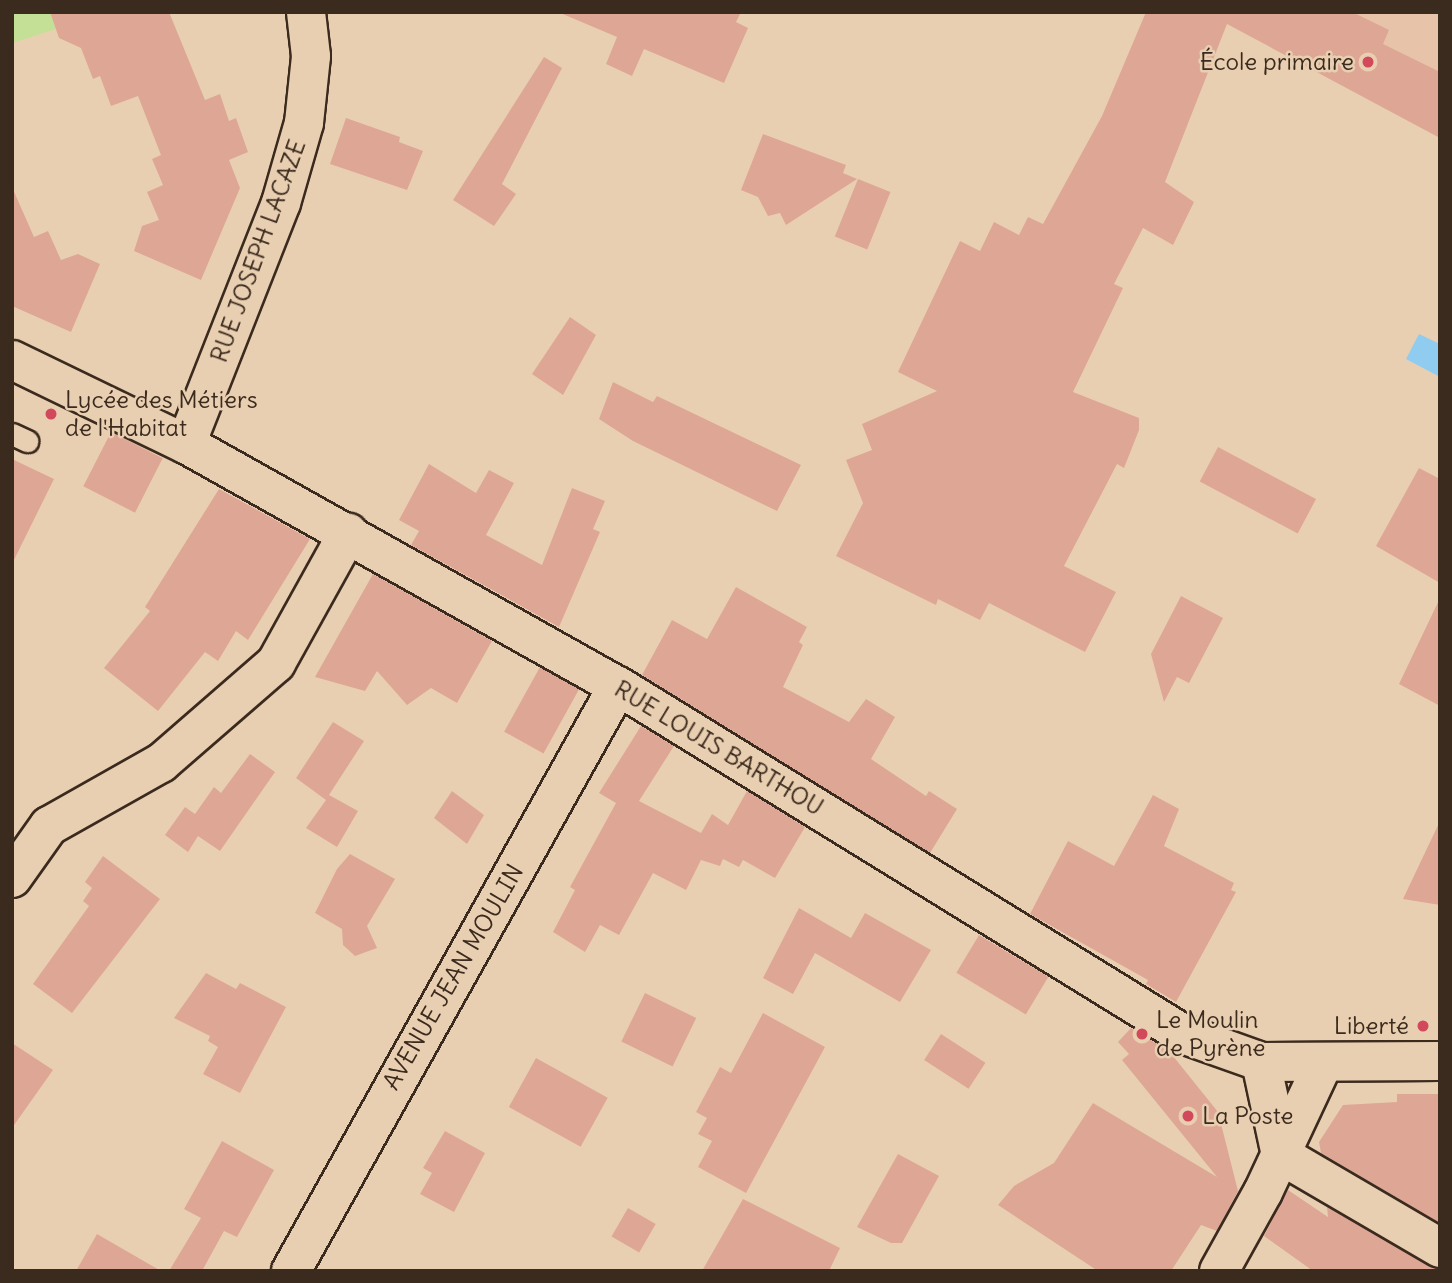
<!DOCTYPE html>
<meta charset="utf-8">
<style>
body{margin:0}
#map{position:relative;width:1452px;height:1283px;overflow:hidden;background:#e9cfb1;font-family:Delius,sans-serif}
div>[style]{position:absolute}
.built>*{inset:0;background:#e6c3a9}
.green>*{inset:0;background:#c4e097}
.water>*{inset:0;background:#8fccf0}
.building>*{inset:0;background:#dea795;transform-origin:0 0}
.roads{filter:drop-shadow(2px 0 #3b2a1e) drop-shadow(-2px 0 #3b2a1e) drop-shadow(0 2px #3b2a1e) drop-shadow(0 -2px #3b2a1e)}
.lane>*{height:21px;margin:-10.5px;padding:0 10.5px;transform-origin:10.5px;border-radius:10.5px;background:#e9cfb1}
.street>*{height:38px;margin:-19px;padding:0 19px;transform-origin:19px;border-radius:19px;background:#e9cfb1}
.secondary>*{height:38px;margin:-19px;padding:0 19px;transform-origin:19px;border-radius:19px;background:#e9cfb1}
.dots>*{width:19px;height:19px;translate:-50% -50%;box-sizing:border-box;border:4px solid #e9cfb1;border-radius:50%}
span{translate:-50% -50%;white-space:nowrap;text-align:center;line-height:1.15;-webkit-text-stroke:5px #e9cfb1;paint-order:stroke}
.poi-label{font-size:24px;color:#3b2a1e}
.right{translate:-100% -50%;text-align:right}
.left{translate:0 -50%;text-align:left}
.street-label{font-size:24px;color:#3b2a1e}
.frame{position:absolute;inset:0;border:14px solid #3b2a1e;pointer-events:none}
</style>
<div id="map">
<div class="built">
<i style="clip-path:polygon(1290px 12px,1440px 12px,1440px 138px,1271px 48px)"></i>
</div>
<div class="green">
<i style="clip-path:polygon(12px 12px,52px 12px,56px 29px,12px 43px)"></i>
</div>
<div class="water">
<i style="clip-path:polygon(1419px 334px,1440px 344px,1440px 377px,1406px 359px)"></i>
</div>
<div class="building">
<i style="clip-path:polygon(50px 12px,169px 12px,205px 100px,220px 94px,229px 121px,236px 118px,248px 152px,229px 160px,240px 188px,201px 280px,134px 251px,142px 226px,159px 220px,147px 192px,163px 185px,152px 159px,161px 155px,138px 96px,111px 106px,100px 76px,93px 79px,81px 48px,59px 38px)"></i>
<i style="clip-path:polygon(558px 12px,741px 12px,736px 22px,748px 28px,724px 83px,644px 49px,632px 76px,606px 64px,617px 37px)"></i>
<i style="clip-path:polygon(1146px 12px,1352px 12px,1389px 30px,1383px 44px,1440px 72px,1440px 138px,1227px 24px,1165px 182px,1194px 202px,1173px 245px,1143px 228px,1114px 284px,1123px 288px,1073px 392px,1139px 418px,1139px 430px,1124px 468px,1117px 464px,1064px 566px,1116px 592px,1085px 652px,989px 603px,980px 620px,938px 599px,936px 605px,836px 556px,863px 503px,846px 460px,872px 450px,862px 424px,937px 391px,898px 372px,960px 241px,980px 251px,994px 222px,1019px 235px,1028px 217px,1043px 224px,1102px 116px)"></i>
<i style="clip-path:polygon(544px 57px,562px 68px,502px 184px,516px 194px,494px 226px,453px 200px)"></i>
<i style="clip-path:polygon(346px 118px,400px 137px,399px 142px,423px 151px,407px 190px,330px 164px)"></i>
<i style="clip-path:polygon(763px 134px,846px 165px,843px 173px,857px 179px,786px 225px,780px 213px,768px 216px,758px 197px,741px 190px)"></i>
<i style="left:858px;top:179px;width:35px;height:62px;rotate:22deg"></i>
<i style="clip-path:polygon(12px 187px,34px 237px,48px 231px,61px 260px,78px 254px,100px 264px,71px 332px,12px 306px)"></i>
<i style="clip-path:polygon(570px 317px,596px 335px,563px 395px,532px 374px)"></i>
<i style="clip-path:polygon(613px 382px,653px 402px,657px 396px,801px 465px,777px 511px,633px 441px,599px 419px)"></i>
<i style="left:111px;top:432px;width:58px;height:61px;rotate:27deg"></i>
<i style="left:1218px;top:447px;width:111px;height:39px;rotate:28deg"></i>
<i style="clip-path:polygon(12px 459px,54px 479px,12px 564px)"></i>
<i style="clip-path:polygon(429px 464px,476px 493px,489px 470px,514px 483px,486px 535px,542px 565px,572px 488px,605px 501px,593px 529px,600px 532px,559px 627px,411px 545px,419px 531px,399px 520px)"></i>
<i style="clip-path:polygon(1419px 468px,1440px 479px,1440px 583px,1376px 546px)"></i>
<i style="clip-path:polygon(219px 489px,310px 539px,248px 640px,236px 631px,218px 661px,205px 652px,158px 711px,104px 668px,150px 611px,145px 607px)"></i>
<i style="clip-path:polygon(373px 574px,492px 641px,457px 703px,431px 688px,407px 705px,377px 671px,365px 691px,315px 677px)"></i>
<i style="clip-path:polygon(736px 587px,807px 627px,799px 642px,803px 645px,783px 687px,849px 722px,866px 699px,895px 717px,871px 759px,926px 796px,929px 791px,957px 809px,930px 853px,642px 675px,672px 620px,707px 639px)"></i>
<i style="clip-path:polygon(1181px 596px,1223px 618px,1189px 683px,1177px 677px,1164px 702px,1151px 654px)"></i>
<i style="clip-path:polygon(1440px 598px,1440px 706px,1399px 684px)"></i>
<i style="left:540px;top:667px;width:45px;height:74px;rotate:29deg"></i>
<i style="clip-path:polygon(333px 722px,364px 741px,329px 795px,358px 811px,337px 847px,306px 828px,326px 800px,296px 778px)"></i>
<i style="clip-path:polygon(641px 726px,674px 746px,639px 801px,701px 833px,712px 814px,728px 825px,747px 791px,805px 827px,775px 878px,743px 860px,739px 867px,723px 859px,720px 866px,701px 860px,686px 890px,653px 873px,619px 935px,600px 925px,585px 952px,553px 932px,575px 890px,570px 887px,616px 803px,599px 793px)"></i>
<i style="clip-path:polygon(250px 754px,275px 772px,220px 851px,198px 836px,188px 852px,165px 835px,185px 807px,195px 814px,214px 787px,221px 793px)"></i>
<i style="clip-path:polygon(452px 791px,484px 815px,467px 844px,434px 818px)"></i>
<i style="clip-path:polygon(1153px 795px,1179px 809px,1164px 846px,1234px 883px,1231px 890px,1236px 892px,1176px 1002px,1146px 984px,1148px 980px,1030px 914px,1068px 841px,1114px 866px)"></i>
<i style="clip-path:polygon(1440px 821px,1440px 905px,1403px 899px)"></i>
<i style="clip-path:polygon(350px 854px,395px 879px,367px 926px,377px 948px,355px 956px,343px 945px,342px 929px,315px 913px,337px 869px)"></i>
<i style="clip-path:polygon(103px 856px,160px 899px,72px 1013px,33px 984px,89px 906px,83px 901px,92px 888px,85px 882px)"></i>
<i style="clip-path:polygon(799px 908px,851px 938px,865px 913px,931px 950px,900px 1002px,815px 953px,793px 994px,763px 978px)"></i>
<i style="left:979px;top:935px;width:81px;height:44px;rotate:31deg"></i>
<i style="clip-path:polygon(206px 973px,236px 989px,240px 983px,286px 1007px,240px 1093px,203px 1074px,218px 1047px,208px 1041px,210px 1036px,174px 1018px)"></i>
<i style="left:645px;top:993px;width:57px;height:54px;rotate:26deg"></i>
<i style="clip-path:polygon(763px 1013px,825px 1047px,746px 1193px,698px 1167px,712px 1141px,698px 1134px,707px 1118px,696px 1112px,720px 1067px,731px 1073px)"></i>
<i style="clip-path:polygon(1131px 1028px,1169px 1051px,1218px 1112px,1238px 1191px,1217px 1231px,1201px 1225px,1171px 1271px,1098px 1271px,998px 1205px,1014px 1186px,1054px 1163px,1093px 1103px,1217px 1177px,1122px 1060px,1129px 1054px,1118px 1042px)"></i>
<i style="left:941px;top:1034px;width:53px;height:31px;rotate:33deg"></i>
<i style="clip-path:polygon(12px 1043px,53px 1070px,12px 1128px)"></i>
<i style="left:536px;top:1058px;width:82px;height:56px;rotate:29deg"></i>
<i style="clip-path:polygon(1397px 1094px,1440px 1094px,1440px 1223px,1321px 1153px,1319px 1142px,1343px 1105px,1397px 1102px)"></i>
<i style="clip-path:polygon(445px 1131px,485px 1153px,454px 1212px,420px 1194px,432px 1173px,423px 1168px)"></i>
<i style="clip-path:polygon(222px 1141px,274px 1170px,237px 1237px,224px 1231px,202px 1271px,169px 1271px,201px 1218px,184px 1209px)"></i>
<i style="clip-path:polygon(898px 1154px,939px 1176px,902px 1243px,891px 1243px,857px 1227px)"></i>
<i style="clip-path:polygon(1288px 1190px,1328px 1217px,1327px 1207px,1440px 1271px,1313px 1271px,1264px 1236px)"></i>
<i style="clip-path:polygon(743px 1199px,840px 1248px,829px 1271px,702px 1271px)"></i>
<i style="left:628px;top:1208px;width:32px;height:33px;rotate:30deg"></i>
<i style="clip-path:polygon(97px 1234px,161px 1271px,76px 1271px)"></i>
</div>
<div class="roads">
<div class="lane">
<i style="left:12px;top:434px;width:17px;rotate:25deg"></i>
</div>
<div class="street">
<i style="left:186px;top:444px;width:259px;rotate:-68.5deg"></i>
<i style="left:281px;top:203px;width:83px;rotate:-74deg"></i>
<i style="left:304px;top:123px;width:67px;rotate:-84deg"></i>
<i style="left:311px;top:56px;width:44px;rotate:-96.5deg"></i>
<i style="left:12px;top:878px;width:64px;rotate:-54.6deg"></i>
<i style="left:49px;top:826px;width:129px;rotate:-29.4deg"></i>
<i style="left:161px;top:763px;width:152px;rotate:-41deg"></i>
<i style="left:276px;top:663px;width:149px;rotate:-61deg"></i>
<i style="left:1261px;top:1062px;width:95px;rotate:77.9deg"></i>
<i style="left:1281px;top:1155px;width:184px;rotate:30.3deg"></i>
<i style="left:291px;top:1271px;width:670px;rotate:-60.8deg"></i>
<i style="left:1219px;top:1271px;width:90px;rotate:-60.9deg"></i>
<i style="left:1263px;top:1192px;width:141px;rotate:-64.9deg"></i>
</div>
<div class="secondary">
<i style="left:12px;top:360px;width:193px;rotate:25.8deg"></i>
<i style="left:186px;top:444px;width:495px;rotate:29.3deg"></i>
<i style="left:618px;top:686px;width:664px;rotate:31.63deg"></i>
<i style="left:1183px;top:1034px;width:83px;rotate:19.7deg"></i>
<i style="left:1261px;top:1062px;width:179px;rotate:-0.3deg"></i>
</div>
</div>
<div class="dots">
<i style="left:1368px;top:62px;background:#d1495b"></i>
<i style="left:51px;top:414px;background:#d1495b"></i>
<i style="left:1423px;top:1026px;background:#d1495b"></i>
<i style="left:1142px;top:1034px;background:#d1495b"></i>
<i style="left:1188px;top:1116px;background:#d1495b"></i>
</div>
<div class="poi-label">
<span class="right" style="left:1354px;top:62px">École primaire</span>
<span class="left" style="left:65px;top:414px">Lycée des Métiers<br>de l'Habitat</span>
<span class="left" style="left:1156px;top:1034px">Le Moulin<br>de Pyrène</span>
<span class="right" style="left:1409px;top:1026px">Liberté</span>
<span class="left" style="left:1202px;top:1116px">La Poste</span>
</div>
<div class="street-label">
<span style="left:258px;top:251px;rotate:-70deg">RUE JOSEPH LACAZE</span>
<span style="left:719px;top:748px;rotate:31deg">RUE LOUIS BARTHOU</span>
<span style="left:453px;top:977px;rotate:-60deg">AVENUE JEAN MOULIN</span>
</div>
<div class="frame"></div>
</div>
